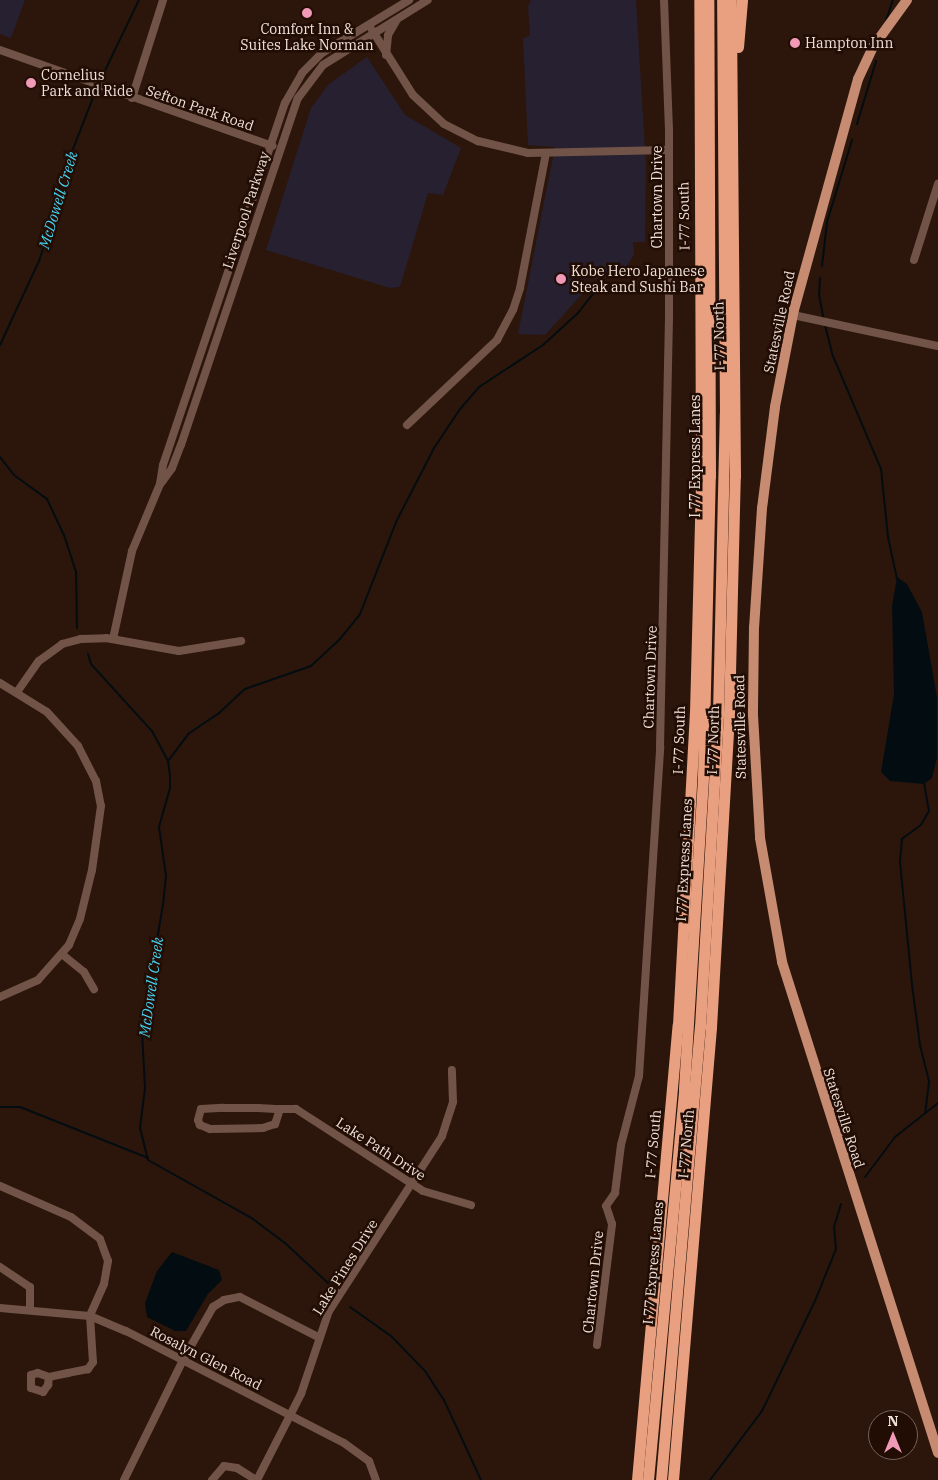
<!DOCTYPE html>
<style>
body{margin:0}
#map{position:relative;width:938px;height:1480px;overflow:hidden;background:#2c160b;font-family:"IBM Plex Serif",serif}
div>[style]{position:absolute}
.commercial>*{inset:0;background:#262030}
.water>*{inset:0;background:#030d11}
.stream>*{height:2px;margin:-1px;padding:0 1px;transform-origin:1px;border-radius:1px;background:#030d11}
.minor>*{height:8px;margin:-4px;padding:0 4px;transform-origin:4px;border-radius:4px;background:#715447}
.major>*{height:10px;margin:-5px;padding:0 5px;transform-origin:5px;border-radius:5px;background:#c68b70}
.highway>*{height:11px;margin:-5.5px;padding:0 5.5px;transform-origin:5.5px;border-radius:5.5px;background:#e8a080}
.dots>*{width:14px;height:14px;translate:-50% -50%;box-sizing:border-box;border:2px solid #220d04;border-radius:50%}
span{translate:-50% -50%;white-space:nowrap;text-align:center;line-height:1.15;-webkit-text-stroke:5px #220d04;paint-order:stroke}
.poi-label{font-size:14px;color:#efe0d8}
.left{translate:0 -50%;text-align:left}
.street-label{font-size:14px;color:#efe0d8}
.water-label{font-size:15px;color:#45d6f6;font-style:italic}
.north{position:absolute;left:868px;top:1410px;width:50px;height:50px;box-sizing:border-box;background:#220d04;border:1px solid #746159;border-radius:50%;rotate:0deg;font-size:14px;font-weight:700;line-height:20px;text-align:center;color:#efe0d8}
.north::after{content:'';display:block;margin:auto;width:18px;height:22px;background:#f09ab7;clip-path:polygon(50% 0,100% 100%,50% 72%,0 100%)}
</style>
<div id="map">
<div class="commercial">
<i style="clip-path:polygon(0 0,25px 0,11px 38px,0 34px)"></i>
<i style="clip-path:polygon(531px 0,636px 0,646px 166px,645px 242px,633px 242px,634px 255px,618px 278px,585px 279px,583px 293px,545px 335px,518px 334px,555px 147px,528px 145px,523px 38px,530px 36px,528px 6px)"></i>
<i style="clip-path:polygon(367px 57px,405px 115px,461px 148px,443px 195px,428px 193px,400px 287px,390px 288px,266px 250px,311px 108px,329px 84px)"></i>
</div>
<div class="water">
<i style="clip-path:polygon(897px 577px,907px 584px,922px 612px,937px 697px,937px 758px,932px 778px,924px 784px,890px 781px,881px 772px,894px 694px,892px 606px)"></i>
<i style="clip-path:polygon(172px 1252px,219px 1270px,222px 1280px,208px 1294px,186px 1331px,175px 1331px,147px 1317px,145px 1303px,157px 1271px)"></i>
</div>
<div class="stream">
<i style="left:886px;top:21px;width:22px;rotate:-72deg"></i>
<i style="left:99px;top:83px;width:92px;rotate:-64.3deg"></i>
<i style="left:857px;top:124px;width:66px;rotate:-73.2deg"></i>
<i style="left:822px;top:266px;width:44px;rotate:-83.5deg"></i>
<i style="left:827px;top:222px;width:86px;rotate:-73deg"></i>
<i style="left:820px;top:278px;width:17px;rotate:93deg"></i>
<i style="left:819px;top:295px;width:25px;rotate:79deg"></i>
<i style="left:825px;top:325px;width:32px;rotate:76deg"></i>
<i style="left:833px;top:356px;width:123px;rotate:67deg"></i>
<i style="left:881px;top:469px;width:68px;rotate:84.1deg"></i>
<i style="left:888px;top:537px;width:43px;rotate:77.9deg"></i>
<i style="left:0;top:345px;width:93px;rotate:-65.1deg"></i>
<i style="left:39px;top:261px;width:44px;rotate:-71.6deg"></i>
<i style="left:53px;top:219px;width:40px;rotate:-78deg"></i>
<i style="left:61px;top:180px;width:100px;rotate:-68.8deg"></i>
<i style="left:0;top:457px;width:23px;rotate:52deg"></i>
<i style="left:14px;top:475px;width:41px;rotate:36deg"></i>
<i style="left:47px;top:499px;width:40px;rotate:65deg"></i>
<i style="left:64px;top:535px;width:38px;rotate:72deg"></i>
<i style="left:76px;top:571px;width:57px;rotate:89deg"></i>
<i style="left:88px;top:654px;width:10px;rotate:73deg"></i>
<i style="left:91px;top:664px;width:91px;rotate:47.7deg"></i>
<i style="left:152px;top:731px;width:34px;rotate:62deg"></i>
<i style="left:168px;top:761px;width:15px;rotate:82deg"></i>
<i style="left:170px;top:776px;width:12px;rotate:90deg"></i>
<i style="left:170px;top:788px;width:41px;rotate:105.8deg"></i>
<i style="left:159px;top:827px;width:49px;rotate:81.9deg"></i>
<i style="left:166px;top:876px;width:28px;rotate:96deg"></i>
<i style="left:163px;top:904px;width:129px;rotate:99.4deg"></i>
<i style="left:142px;top:1031px;width:57px;rotate:87deg"></i>
<i style="left:145px;top:1088px;width:40px;rotate:97.1deg"></i>
<i style="left:140px;top:1128px;width:33px;rotate:76deg"></i>
<i style="left:148px;top:1160px;width:120px;rotate:29.3deg"></i>
<i style="left:253px;top:1219px;width:40px;rotate:37deg"></i>
<i style="left:285px;top:1243px;width:59px;rotate:42.9deg"></i>
<i style="left:168px;top:761px;width:34px;rotate:-53deg"></i>
<i style="left:188px;top:734px;width:36px;rotate:-34deg"></i>
<i style="left:218px;top:714px;width:37px;rotate:-43deg"></i>
<i style="left:245px;top:689px;width:70px;rotate:-19.2deg"></i>
<i style="left:311px;top:666px;width:40px;rotate:-43deg"></i>
<i style="left:340px;top:639px;width:32px;rotate:-51deg"></i>
<i style="left:360px;top:614px;width:99px;rotate:-68.6deg"></i>
<i style="left:396px;top:522px;width:83px;rotate:-62.8deg"></i>
<i style="left:434px;top:448px;width:47px;rotate:-56.3deg"></i>
<i style="left:460px;top:409px;width:29px;rotate:-49deg"></i>
<i style="left:479px;top:387px;width:77px;rotate:-33.3deg"></i>
<i style="left:543px;top:345px;width:47px;rotate:-42.4deg"></i>
<i style="left:578px;top:313px;width:33px;rotate:-52deg"></i>
<i style="left:924px;top:783px;width:28px;rotate:80deg"></i>
<i style="left:929px;top:811px;width:16px;rotate:120deg"></i>
<i style="left:921px;top:825px;width:24px;rotate:144deg"></i>
<i style="left:902px;top:839px;width:23px;rotate:95deg"></i>
<i style="left:900px;top:862px;width:124px;rotate:84.4deg"></i>
<i style="left:912px;top:985px;width:61px;rotate:82.4deg"></i>
<i style="left:920px;top:1045px;width:38px;rotate:76deg"></i>
<i style="left:929px;top:1082px;width:31px;rotate:97deg"></i>
<i style="left:0;top:1107px;width:20px"></i>
<i style="left:20px;top:1107px;width:138px;rotate:21.7deg"></i>
<i style="left:865px;top:1177px;width:50px;rotate:-53.1deg"></i>
<i style="left:895px;top:1137px;width:55px;rotate:-38.3deg"></i>
<i style="left:350px;top:1307px;width:50px;rotate:35.3deg"></i>
<i style="left:391px;top:1336px;width:49px;rotate:45.8deg"></i>
<i style="left:425px;top:1371px;width:35px;rotate:57deg"></i>
<i style="left:444px;top:1400px;width:88px;rotate:65.2deg"></i>
<i style="left:710px;top:1480px;width:86px;rotate:-53deg"></i>
<i style="left:762px;top:1411px;width:122px;rotate:-64.3deg"></i>
<i style="left:815px;top:1301px;width:56px;rotate:-68deg"></i>
<i style="left:836px;top:1249px;width:22px;rotate:-95deg"></i>
<i style="left:834px;top:1227px;width:24px;rotate:-73deg"></i>
</div>
<div class="minor">
<i style="left:372px;top:30px;width:77px;rotate:57.8deg"></i>
<i style="left:413px;top:95px;width:42px;rotate:43.1deg"></i>
<i style="left:444px;top:124px;width:38px;rotate:27deg"></i>
<i style="left:478px;top:141px;width:51px;rotate:13.5deg"></i>
<i style="left:528px;top:153px;width:141px;rotate:-1.2deg"></i>
<i style="left:0;top:50px;width:289px;rotate:19.4deg"></i>
<i style="left:386px;top:55px;width:20px;rotate:-84deg"></i>
<i style="left:388px;top:35px;width:16px;rotate:-60deg"></i>
<i style="left:132px;top:98px;width:103px;rotate:-72.4deg"></i>
<i style="left:914px;top:260px;width:80px;rotate:-72.5deg"></i>
<i style="left:793px;top:315px;width:148px;rotate:12.1deg"></i>
<i style="left:407px;top:425px;width:124px;rotate:-43.4deg"></i>
<i style="left:497px;top:340px;width:34px;rotate:-62deg"></i>
<i style="left:513px;top:310px;width:23px;rotate:-72deg"></i>
<i style="left:520px;top:288px;width:137px;rotate:-79.1deg"></i>
<i style="left:162px;top:482px;width:17px;rotate:-54deg"></i>
<i style="left:172px;top:468px;width:25px;rotate:-69deg"></i>
<i style="left:181px;top:445px;width:366px;rotate:-71.4deg"></i>
<i style="left:298px;top:98px;width:41px;rotate:-52.9deg"></i>
<i style="left:323px;top:65px;width:123px;rotate:-31.8deg"></i>
<i style="left:113px;top:639px;width:90px;rotate:-77.8deg"></i>
<i style="left:132px;top:551px;width:73px;rotate:-67.3deg"></i>
<i style="left:160px;top:484px;width:19px;rotate:-81deg"></i>
<i style="left:163px;top:465px;width:382px;rotate:-71.4deg"></i>
<i style="left:285px;top:103px;width:34px;rotate:-60deg"></i>
<i style="left:302px;top:73px;width:28px;rotate:-45deg"></i>
<i style="left:322px;top:53px;width:102px;rotate:-31.3deg"></i>
<i style="left:0;top:683px;width:55px;rotate:31.7deg"></i>
<i style="left:47px;top:712px;width:46px;rotate:47.6deg"></i>
<i style="left:78px;top:746px;width:39px;rotate:63deg"></i>
<i style="left:96px;top:781px;width:25px;rotate:79deg"></i>
<i style="left:101px;top:806px;width:65px;rotate:98deg"></i>
<i style="left:92px;top:870px;width:50px;rotate:103.8deg"></i>
<i style="left:80px;top:919px;width:28px;rotate:113deg"></i>
<i style="left:69px;top:945px;width:47px;rotate:131.5deg"></i>
<i style="left:38px;top:980px;width:42px;rotate:155.9deg"></i>
<i style="left:17px;top:692px;width:38px;rotate:-55deg"></i>
<i style="left:39px;top:661px;width:29px;rotate:-36deg"></i>
<i style="left:62px;top:644px;width:20px;rotate:-15deg"></i>
<i style="left:81px;top:639px;width:25px;rotate:-2deg"></i>
<i style="left:106px;top:638px;width:74px;rotate:10.1deg"></i>
<i style="left:179px;top:651px;width:63px;rotate:-9.2deg"></i>
<i style="left:63px;top:955px;width:27px;rotate:39deg"></i>
<i style="left:84px;top:972px;width:20px;rotate:60deg"></i>
<i style="left:280px;top:1109px;width:16px;rotate:108deg"></i>
<i style="left:275px;top:1124px;width:13px;rotate:162deg"></i>
<i style="left:263px;top:1128px;width:53px;rotate:178.9deg"></i>
<i style="left:210px;top:1129px;width:11px;rotate:-158deg"></i>
<i style="left:200px;top:1125px;width:5px;rotate:-112deg"></i>
<i style="left:198px;top:1120px;width:11px;rotate:-75deg"></i>
<i style="left:201px;top:1109px;width:22px;rotate:-3deg"></i>
<i style="left:223px;top:1108px;width:35px"></i>
<i style="left:258px;top:1108px;width:22px;rotate:3deg"></i>
<i style="left:280px;top:1109px;width:16px"></i>
<i style="left:296px;top:1109px;width:151px;rotate:32.8deg"></i>
<i style="left:423px;top:1191px;width:50px;rotate:16.3deg"></i>
<i style="left:0;top:1186px;width:77px;rotate:23.6deg"></i>
<i style="left:71px;top:1217px;width:36px;rotate:37deg"></i>
<i style="left:100px;top:1239px;width:23px;rotate:70deg"></i>
<i style="left:108px;top:1261px;width:23px;rotate:100deg"></i>
<i style="left:104px;top:1284px;width:35px;rotate:114deg"></i>
<i style="left:90px;top:1316px;width:46px;rotate:86.3deg"></i>
<i style="left:93px;top:1362px;width:9px;rotate:126deg"></i>
<i style="left:88px;top:1369px;width:20px;rotate:169deg"></i>
<i style="left:68px;top:1373px;width:19px;rotate:168deg"></i>
<i style="left:49px;top:1377px;width:12px;rotate:-160deg"></i>
<i style="left:38px;top:1373px;width:7px;rotate:164deg"></i>
<i style="left:31px;top:1375px;width:13px;rotate:90deg"></i>
<i style="left:31px;top:1388px;width:13px;rotate:18deg"></i>
<i style="left:43px;top:1392px;width:9px;rotate:-54deg"></i>
<i style="left:48px;top:1385px;width:8px;rotate:-83deg"></i>
<i style="left:0;top:1267px;width:36px;rotate:34deg"></i>
<i style="left:30px;top:1287px;width:23px;rotate:90deg"></i>
<i style="left:0;top:1308px;width:90px;rotate:5.1deg"></i>
<i style="left:90px;top:1316px;width:39px;rotate:23deg"></i>
<i style="left:126px;top:1331px;width:245px;rotate:27.2deg"></i>
<i style="left:344px;top:1443px;width:31px;rotate:36deg"></i>
<i style="left:369px;top:1461px;width:20px;rotate:70deg"></i>
<i style="left:597px;top:1345px;width:122px;rotate:-82.9deg"></i>
<i style="left:612px;top:1224px;width:19px;rotate:-108deg"></i>
<i style="left:606px;top:1206px;width:16px;rotate:-55deg"></i>
<i style="left:615px;top:1193px;width:48px;rotate:-82.9deg"></i>
<i style="left:621px;top:1145px;width:71px;rotate:-75.4deg"></i>
<i style="left:639px;top:1076px;width:330px;rotate:-86.3deg"></i>
<i style="left:660px;top:747px;width:434px;rotate:-88.8deg"></i>
<i style="left:669px;top:313px;width:183px;rotate:-90deg"></i>
<i style="left:669px;top:130px;width:130px;rotate:-92.2deg"></i>
<i style="left:124px;top:1480px;width:134px;rotate:-63.8deg"></i>
<i style="left:183px;top:1360px;width:61px;rotate:-60.5deg"></i>
<i style="left:213px;top:1307px;width:13px;rotate:-32deg"></i>
<i style="left:224px;top:1300px;width:16px;rotate:-11deg"></i>
<i style="left:240px;top:1297px;width:88px;rotate:27.1deg"></i>
<i style="left:212px;top:1480px;width:18px;rotate:-49deg"></i>
<i style="left:224px;top:1466px;width:13px;rotate:9deg"></i>
<i style="left:237px;top:1468px;width:22px;rotate:32deg"></i>
<i style="left:257px;top:1480px;width:97px;rotate:-62.9deg"></i>
<i style="left:301px;top:1394px;width:88px;rotate:-71.4deg"></i>
<i style="left:329px;top:1311px;width:208px;rotate:-57.1deg"></i>
<i style="left:442px;top:1136px;width:36px;rotate:-72deg"></i>
<i style="left:453px;top:1102px;width:32px;rotate:-92deg"></i>
</div>
<div class="major">
<i style="left:907px;top:0;width:58px;rotate:125.9deg"></i>
<i style="left:873px;top:47px;width:35px;rotate:115deg"></i>
<i style="left:858px;top:79px;width:239px;rotate:105.5deg"></i>
<i style="left:794px;top:309px;width:100px;rotate:101deg"></i>
<i style="left:775px;top:407px;width:102px;rotate:97.3deg"></i>
<i style="left:762px;top:508px;width:119px;rotate:93.8deg"></i>
<i style="left:754px;top:627px;width:88px;rotate:90.7deg"></i>
<i style="left:753px;top:715px;width:123px;rotate:86.7deg"></i>
<i style="left:760px;top:838px;width:126px;rotate:79.9deg"></i>
<i style="left:782px;top:962px;width:515px;rotate:72.37deg"></i>
</div>
<div class="highway">
<i style="left:738px;top:47px;width:47px;rotate:-85.1deg"></i>
<i style="left:637px;top:1480px;width:457px;rotate:-84.9deg"></i>
<i style="left:678px;top:1025px;width:312px;rotate:-86.9deg"></i>
<i style="left:695px;top:713px;width:237px;rotate:-88.5deg"></i>
<i style="left:701px;top:476px;width:476px;rotate:-90.2deg"></i>
<i style="left:648px;top:1480px;width:393px;rotate:-84.7deg"></i>
<i style="left:684px;top:1089px;width:314px;rotate:-86.5deg"></i>
<i style="left:703px;top:776px;width:300px;rotate:-88.7deg"></i>
<i style="left:710px;top:476px;width:476px;rotate:-90.2deg"></i>
<i style="left:661px;top:1480px;width:455px;rotate:-85.1deg"></i>
<i style="left:700px;top:1027px;width:314px;rotate:-86.7deg"></i>
<i style="left:718px;top:714px;width:301px;rotate:-88.7deg"></i>
<i style="left:725px;top:413px;width:413px;rotate:-90.4deg"></i>
<i style="left:673px;top:1480px;width:455px;rotate:-85.2deg"></i>
<i style="left:711px;top:1027px;width:314px;rotate:-86.7deg"></i>
<i style="left:729px;top:714px;width:238px;rotate:-88.6deg"></i>
<i style="left:735px;top:476px;width:476px;rotate:-90.5deg"></i>
</div>
<div class="dots">
<i style="left:307px;top:13px;background:#f09ab7"></i>
<i style="left:795px;top:43px;background:#f09ab7"></i>
<i style="left:31px;top:83px;background:#f09ab7"></i>
<i style="left:561px;top:279px;background:#f09ab7"></i>
</div>
<div class="poi-label">
<span style="left:307px;top:37px">Comfort Inn &amp;<br>Suites Lake Norman</span>
<span class="left" style="left:805px;top:43px">Hampton Inn</span>
<span class="left" style="left:41px;top:83px">Cornelius<br>Park and Ride</span>
<span class="left" style="left:571px;top:279px">Kobe Hero Japanese<br>Steak and Sushi Bar</span>
</div>
<div class="street-label">
<span style="left:200px;top:108px;rotate:19deg">Sefton Park Road</span>
<span style="left:657px;top:197px;rotate:-90deg">Chartown Drive</span>
<span style="left:246px;top:210px;rotate:-72deg">Liverpool Parkway</span>
<span style="left:684px;top:216px;rotate:-91deg">I-77 South</span>
<span style="left:779px;top:322px;rotate:-78deg">Statesville Road</span>
<span style="left:719px;top:336px;rotate:-91deg">I-77 North</span>
<span style="left:695px;top:456px;rotate:-90deg">I 77 Express Lanes</span>
<span style="left:650px;top:677px;rotate:-88deg">Chartown Drive</span>
<span style="left:740px;top:727px;rotate:-91deg">Statesville Road</span>
<span style="left:679px;top:740px;rotate:-88deg">I-77 South</span>
<span style="left:713px;top:740px;rotate:-88deg">I-77 North</span>
<span style="left:684px;top:860px;rotate:-87deg">I 77 Express Lanes</span>
<span style="left:844px;top:1118px;rotate:72deg">Statesville Road</span>
<span style="left:653px;top:1144px;rotate:-85deg">I-77 South</span>
<span style="left:686px;top:1144px;rotate:-85deg">I-77 North</span>
<span style="left:381px;top:1149px;rotate:33deg">Lake Path Drive</span>
<span style="left:653px;top:1263px;rotate:-85deg">I 77 Express Lanes</span>
<span style="left:345px;top:1267px;rotate:-58deg">Lake Pines Drive</span>
<span style="left:593px;top:1282px;rotate:-84deg">Chartown Drive</span>
<span style="left:206px;top:1358px;rotate:27deg">Rosalyn Glen Road</span>
</div>
<div class="water-label">
<span style="left:58px;top:200px;rotate:-73deg">McDowell Creek</span>
<span style="left:151px;top:987px;rotate:-82deg">McDowell Creek</span>
</div>
<div class="north">N</div>
</div>
